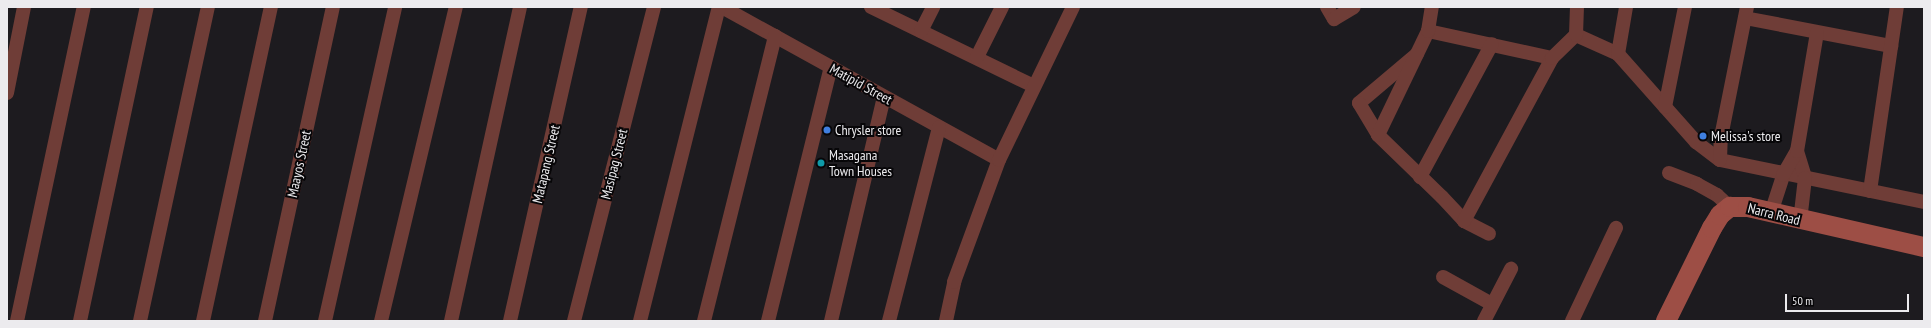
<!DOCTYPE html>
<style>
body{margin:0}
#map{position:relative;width:1931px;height:328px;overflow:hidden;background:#1d1b1f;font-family:"PT Sans Narrow",sans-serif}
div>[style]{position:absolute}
.street>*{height:14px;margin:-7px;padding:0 7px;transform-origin:7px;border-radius:7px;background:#6f3d37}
.secondary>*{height:20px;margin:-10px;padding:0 10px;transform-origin:10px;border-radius:10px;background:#9d4e45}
.dots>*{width:11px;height:11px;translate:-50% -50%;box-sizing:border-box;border:2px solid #070608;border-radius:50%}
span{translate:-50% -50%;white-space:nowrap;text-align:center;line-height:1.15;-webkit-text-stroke:4px #070608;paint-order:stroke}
.street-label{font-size:14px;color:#ecebee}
.poi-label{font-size:14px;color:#ecebee}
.left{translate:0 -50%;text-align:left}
.frame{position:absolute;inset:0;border:8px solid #ecebee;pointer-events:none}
.scale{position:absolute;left:1785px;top:294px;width:124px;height:18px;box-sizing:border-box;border:2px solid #ecebee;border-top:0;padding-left:5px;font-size:12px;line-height:14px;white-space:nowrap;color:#ecebee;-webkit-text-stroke:3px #070608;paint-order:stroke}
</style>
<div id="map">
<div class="street">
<i style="left:722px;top:7px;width:316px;rotate:28.9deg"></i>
<i style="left:871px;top:7px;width:181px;rotate:25.9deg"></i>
<i style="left:1327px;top:7px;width:14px;rotate:60deg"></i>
<i style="left:1334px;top:19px;width:23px;rotate:-31deg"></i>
<i style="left:1745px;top:18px;width:149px;rotate:10.9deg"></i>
<i style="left:921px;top:31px;width:27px;rotate:-63deg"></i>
<i style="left:1428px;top:31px;width:127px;rotate:12.3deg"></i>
<i style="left:1576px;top:35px;width:46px;rotate:24.3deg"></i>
<i style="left:1618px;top:54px;width:118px;rotate:48.4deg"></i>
<i style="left:1696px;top:142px;width:30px;rotate:37deg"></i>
<i style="left:1720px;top:160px;width:208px;rotate:11.6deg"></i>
<i style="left:1417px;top:54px;width:76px;rotate:139.8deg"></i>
<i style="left:1359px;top:103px;width:37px;rotate:59deg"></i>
<i style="left:1378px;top:135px;width:89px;rotate:44.1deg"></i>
<i style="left:1442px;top:197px;width:33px;rotate:47deg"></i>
<i style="left:1464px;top:221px;width:28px;rotate:27deg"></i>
<i style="left:1618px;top:54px;width:48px;rotate:-80.3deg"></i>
<i style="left:977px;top:57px;width:56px;rotate:-63.4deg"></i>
<i style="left:7px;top:93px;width:88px;rotate:-78.8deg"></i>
<i style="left:1665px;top:107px;width:102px;rotate:-78.7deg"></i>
<i style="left:1378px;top:135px;width:115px;rotate:-64.3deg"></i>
<i style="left:1428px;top:31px;width:24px;rotate:-81deg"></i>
<i style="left:1797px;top:151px;width:28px;rotate:73deg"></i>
<i style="left:1805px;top:178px;width:43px;rotate:96.6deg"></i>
<i style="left:1720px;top:160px;width:23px;rotate:-88deg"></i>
<i style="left:1721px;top:137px;width:133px;rotate:-78.7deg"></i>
<i style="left:1669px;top:173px;width:30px;rotate:21deg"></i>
<i style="left:1697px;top:184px;width:23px;rotate:29deg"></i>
<i style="left:1717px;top:195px;width:18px;rotate:43deg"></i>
<i style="left:1420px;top:177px;width:151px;rotate:-61.6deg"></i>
<i style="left:1870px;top:191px;width:186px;rotate:-81.7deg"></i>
<i style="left:1771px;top:213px;width:40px;rotate:-72deg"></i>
<i style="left:1783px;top:175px;width:28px;rotate:-60deg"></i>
<i style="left:1797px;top:151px;width:120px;rotate:-80.4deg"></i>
<i style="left:1464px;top:221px;width:185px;rotate:-61.6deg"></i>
<i style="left:1552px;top:58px;width:33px;rotate:-44deg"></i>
<i style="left:1576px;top:35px;width:28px;rotate:-88deg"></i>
<i style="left:1443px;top:277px;width:56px;rotate:28.9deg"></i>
<i style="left:17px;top:321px;width:321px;rotate:-78deg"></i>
<i style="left:80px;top:321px;width:321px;rotate:-78deg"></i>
<i style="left:140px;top:321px;width:321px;rotate:-77.8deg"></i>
<i style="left:203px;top:321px;width:321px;rotate:-77.8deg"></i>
<i style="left:265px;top:321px;width:321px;rotate:-77.8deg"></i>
<i style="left:325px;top:321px;width:322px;rotate:-77.4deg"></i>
<i style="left:381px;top:321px;width:323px;rotate:-76.6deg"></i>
<i style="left:451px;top:321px;width:321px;rotate:-77.6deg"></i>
<i style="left:510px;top:321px;width:322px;rotate:-77.3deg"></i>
<i style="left:574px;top:321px;width:324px;rotate:-75.7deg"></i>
<i style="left:640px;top:321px;width:324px;rotate:-75.9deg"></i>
<i style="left:704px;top:321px;width:294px;rotate:-76deg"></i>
<i style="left:768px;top:321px;width:262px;rotate:-76.1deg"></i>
<i style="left:831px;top:321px;width:230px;rotate:-76.7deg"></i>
<i style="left:889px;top:321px;width:200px;rotate:-75.5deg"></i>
<i style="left:946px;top:321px;width:40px;rotate:-78deg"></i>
<i style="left:954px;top:282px;width:130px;rotate:-69.8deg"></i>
<i style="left:999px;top:160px;width:170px;rotate:-64.2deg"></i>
<i style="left:1484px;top:321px;width:59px;rotate:-62.6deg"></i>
<i style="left:1572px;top:321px;width:103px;rotate:-64.7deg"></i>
</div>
<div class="secondary">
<i style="left:1666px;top:321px;width:104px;rotate:-63.7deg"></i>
<i style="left:1712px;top:228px;width:15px;rotate:-58deg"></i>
<i style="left:1720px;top:215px;width:13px;rotate:-39deg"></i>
<i style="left:1730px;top:207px;width:18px"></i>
<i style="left:1748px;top:207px;width:180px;rotate:12.8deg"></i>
</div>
<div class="dots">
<i style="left:827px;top:130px;background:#3f7fe0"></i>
<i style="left:1703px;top:136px;background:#3f7fe0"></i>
<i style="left:821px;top:163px;background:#0f9aa8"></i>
</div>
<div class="street-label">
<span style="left:861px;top:84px;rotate:29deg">Matipid Street</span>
<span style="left:299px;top:164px;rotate:-78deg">Maayos Street</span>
<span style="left:546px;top:164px;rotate:-77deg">Matapang Street</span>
<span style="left:614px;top:164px;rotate:-76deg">Masipag Street</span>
<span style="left:1774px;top:214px;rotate:14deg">Narra Road</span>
</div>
<div class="poi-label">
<span class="left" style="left:835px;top:130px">Chrysler store</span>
<span class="left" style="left:1711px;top:136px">Melissa's store</span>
<span class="left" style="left:829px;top:163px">Masagana<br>Town Houses</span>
</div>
<div class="frame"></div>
<div class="scale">50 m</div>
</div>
